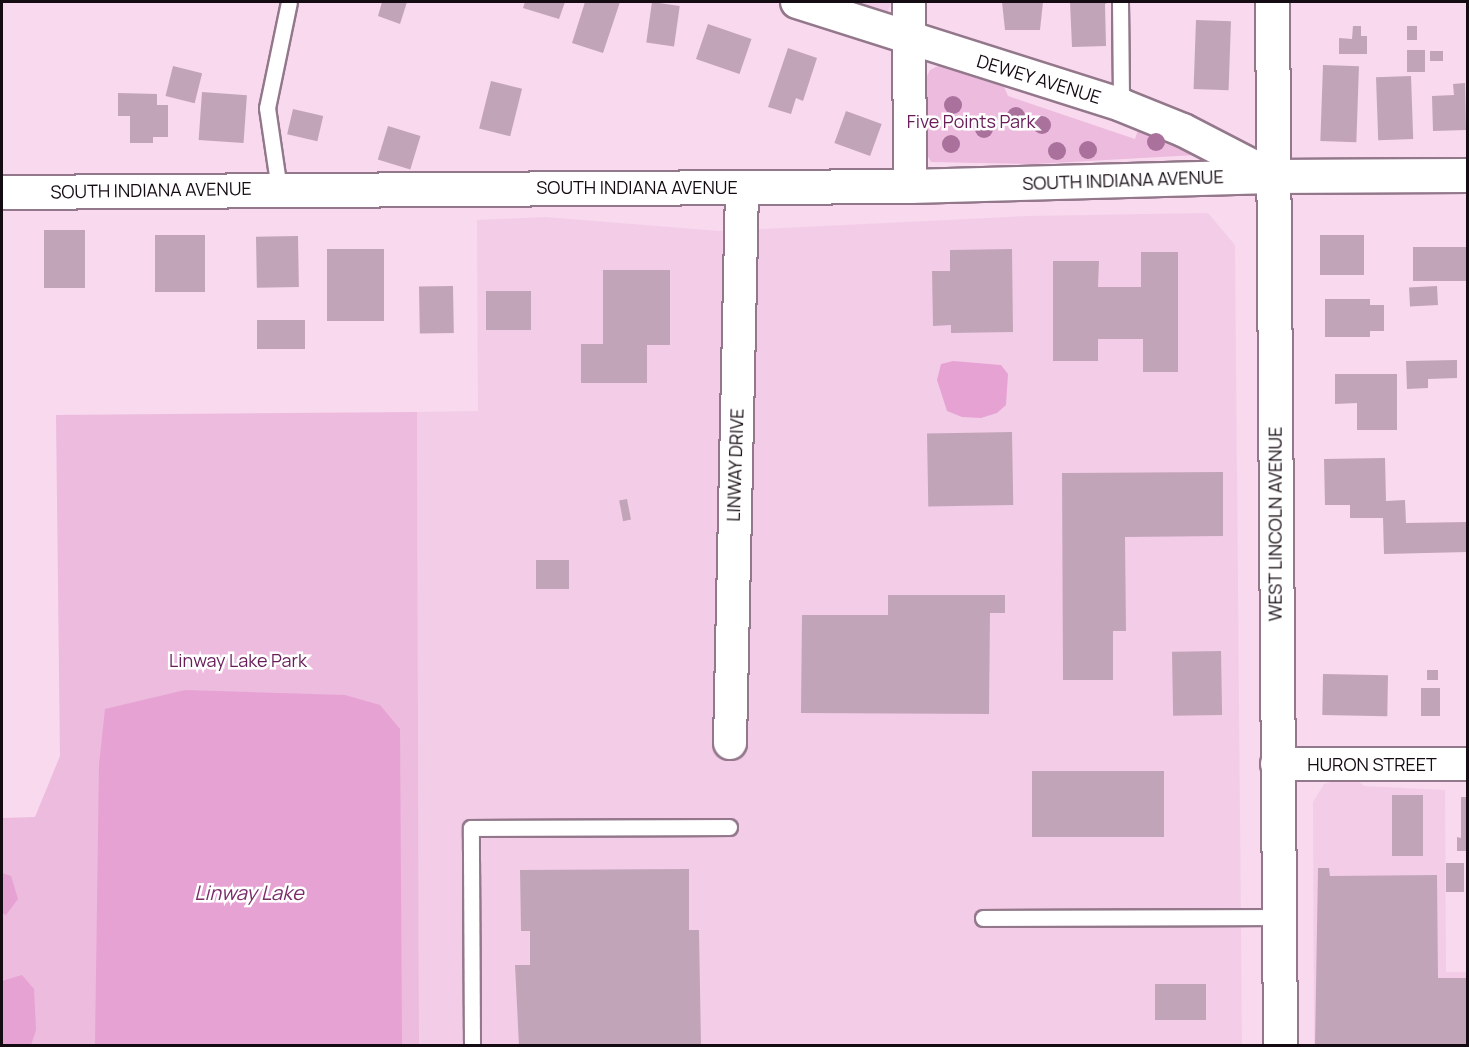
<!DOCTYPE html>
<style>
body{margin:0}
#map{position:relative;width:1469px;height:1047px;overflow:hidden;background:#f8d9ee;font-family:Manrope,sans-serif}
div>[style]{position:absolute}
.built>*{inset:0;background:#f3cde7}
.green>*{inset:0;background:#ecbbde}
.water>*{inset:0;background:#e6a2d3}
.building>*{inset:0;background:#c2a4b9;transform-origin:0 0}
.roads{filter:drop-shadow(2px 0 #93788b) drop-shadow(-2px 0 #93788b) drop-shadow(0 2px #93788b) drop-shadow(0 -2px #93788b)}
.service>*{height:15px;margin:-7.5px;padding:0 7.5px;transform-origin:7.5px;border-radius:7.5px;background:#fff}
.minor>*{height:32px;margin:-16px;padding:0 16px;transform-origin:16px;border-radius:16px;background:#fff}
.tertiary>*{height:33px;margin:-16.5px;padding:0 16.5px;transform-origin:16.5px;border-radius:16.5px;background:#fff}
.trees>*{width:18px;height:18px;margin:-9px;border-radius:50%;background:#a9719c}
span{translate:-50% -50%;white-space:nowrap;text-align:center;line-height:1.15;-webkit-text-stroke:5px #fff;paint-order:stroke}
.street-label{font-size:18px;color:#150b12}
.park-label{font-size:18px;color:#691c59}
.water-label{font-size:20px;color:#7a2d69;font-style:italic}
.frame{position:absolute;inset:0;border:3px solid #150b12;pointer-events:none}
</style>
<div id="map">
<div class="built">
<i style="clip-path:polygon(847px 2px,891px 2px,888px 11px,881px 13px)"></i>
<i style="clip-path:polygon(1208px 213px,1235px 245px,1242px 1045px,419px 1045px,417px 412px,478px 411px,477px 220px,545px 217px,719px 231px,1026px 216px)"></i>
<i style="clip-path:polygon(1353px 776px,1364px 786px,1445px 790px,1446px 972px,1467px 972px,1467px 1045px,1314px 1046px,1313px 802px,1324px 784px)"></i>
</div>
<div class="green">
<i style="clip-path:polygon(938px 66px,1004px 87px,1008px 96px,1135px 139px,1140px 124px,1197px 152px,1196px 155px,1034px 164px,931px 162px,927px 155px,926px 78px,930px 70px)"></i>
<i style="clip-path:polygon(417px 412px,419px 1045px,2px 1045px,2px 818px,35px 817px,60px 756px,56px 415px)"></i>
</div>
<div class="water">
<i style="clip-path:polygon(953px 361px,1001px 365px,1008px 374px,1006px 405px,997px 413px,981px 418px,962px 417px,947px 411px,937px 380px,941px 364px)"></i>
<i style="clip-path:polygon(185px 690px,345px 695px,380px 705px,400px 729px,402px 1045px,95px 1045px,99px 765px,105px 709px)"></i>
<i style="clip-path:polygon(2px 873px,11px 876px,18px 899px,6px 915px,2px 913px)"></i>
<i style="clip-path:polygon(22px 975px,34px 989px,36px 1030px,31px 1045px,2px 1045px,2px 981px)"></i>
</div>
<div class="building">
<i style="clip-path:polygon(382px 2px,407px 2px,400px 24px,378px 16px)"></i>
<i style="clip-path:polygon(525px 2px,565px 2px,559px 19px,523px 8px)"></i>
<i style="clip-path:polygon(585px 2px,620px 2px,603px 53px,572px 43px)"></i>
<i style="left:652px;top:2px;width:28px;height:41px;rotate:8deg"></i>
<i style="clip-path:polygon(1002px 2px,1043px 2px,1040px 30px,1005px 30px)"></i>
<i style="clip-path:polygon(1070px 2px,1109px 2px,1105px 4px,1106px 46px,1072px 47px)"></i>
<i style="left:1196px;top:20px;width:35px;height:69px;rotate:2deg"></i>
<i style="left:708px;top:24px;width:46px;height:37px;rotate:19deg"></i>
<i style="clip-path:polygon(1353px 26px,1361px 26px,1361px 36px,1367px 36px,1367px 54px,1339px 54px,1339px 38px,1352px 39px)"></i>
<i style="left:1407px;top:26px;width:10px;height:14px"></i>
<i style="clip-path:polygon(788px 48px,817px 58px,803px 101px,796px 98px,791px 114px,768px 107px)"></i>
<i style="left:1407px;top:50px;width:18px;height:22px"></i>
<i style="left:1430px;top:51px;width:13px;height:10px"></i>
<i style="left:1323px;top:65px;width:36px;height:76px;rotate:2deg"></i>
<i style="left:173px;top:66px;width:30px;height:31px;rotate:14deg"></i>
<i style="left:1411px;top:76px;width:63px;height:35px;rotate:88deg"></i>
<i style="left:491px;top:81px;width:32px;height:49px;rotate:14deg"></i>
<i style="clip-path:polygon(1465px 83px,1466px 130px,1433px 131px,1432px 96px,1454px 95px,1453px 84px)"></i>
<i style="left:202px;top:92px;width:45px;height:48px;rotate:4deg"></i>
<i style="clip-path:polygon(118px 93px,157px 94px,157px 105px,168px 105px,168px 137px,153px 137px,153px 143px,130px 143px,130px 116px,118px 116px)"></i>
<i style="left:293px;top:109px;width:31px;height:26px;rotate:13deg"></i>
<i style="left:846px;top:111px;width:38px;height:34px;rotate:20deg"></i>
<i style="left:388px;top:126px;width:34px;height:35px;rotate:17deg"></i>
<i style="left:44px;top:230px;width:41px;height:58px"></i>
<i style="left:205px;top:235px;width:57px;height:50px;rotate:90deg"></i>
<i style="left:1320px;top:235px;width:44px;height:40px"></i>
<i style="left:298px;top:236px;width:51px;height:42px;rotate:89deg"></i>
<i style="left:1467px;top:247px;width:34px;height:54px;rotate:90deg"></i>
<i style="left:327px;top:249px;width:57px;height:72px"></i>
<i style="clip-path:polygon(1012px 249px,1013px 332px,951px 333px,951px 325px,933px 326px,932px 271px,950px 271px,950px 250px)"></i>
<i style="clip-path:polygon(1141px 252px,1178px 252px,1178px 372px,1143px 372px,1143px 339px,1098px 339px,1098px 361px,1053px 361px,1053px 261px,1099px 261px,1098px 287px,1141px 287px)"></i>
<i style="clip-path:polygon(603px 270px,670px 270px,670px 345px,647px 345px,647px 383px,581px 383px,581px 344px,603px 344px)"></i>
<i style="left:453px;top:286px;width:47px;height:34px;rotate:89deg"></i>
<i style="left:1437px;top:286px;width:19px;height:28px;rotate:87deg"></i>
<i style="left:531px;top:291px;width:39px;height:45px;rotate:90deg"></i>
<i style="clip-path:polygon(1325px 299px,1370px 299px,1370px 305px,1384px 305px,1384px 331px,1370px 331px,1370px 337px,1325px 337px)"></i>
<i style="left:257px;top:320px;width:48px;height:29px"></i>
<i style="clip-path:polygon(1457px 360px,1457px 378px,1428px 379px,1428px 388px,1407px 389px,1406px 361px)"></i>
<i style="clip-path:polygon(1335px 374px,1397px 374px,1397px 430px,1357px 430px,1357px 403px,1335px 404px)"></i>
<i style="left:1012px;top:432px;width:73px;height:85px;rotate:89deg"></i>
<i style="clip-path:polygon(1385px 458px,1386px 501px,1405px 500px,1406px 523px,1468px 522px,1468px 552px,1384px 554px,1383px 518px,1350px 518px,1350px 505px,1325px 505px,1324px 459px)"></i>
<i style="clip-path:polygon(1223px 472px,1223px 536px,1125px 537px,1126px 631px,1113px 631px,1113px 680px,1063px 680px,1062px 473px)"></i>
<i style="left:627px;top:499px;width:21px;height:8px;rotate:79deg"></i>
<i style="left:536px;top:560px;width:33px;height:29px"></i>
<i style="clip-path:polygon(888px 595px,1005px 595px,1005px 613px,990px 613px,989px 714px,801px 713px,802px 615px,888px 615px)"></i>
<i style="left:1221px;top:651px;width:64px;height:49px;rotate:89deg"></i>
<i style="left:1427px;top:670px;width:11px;height:10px"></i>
<i style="left:1323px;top:674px;width:65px;height:41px;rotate:1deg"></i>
<i style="left:1421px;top:688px;width:19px;height:28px"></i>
<i style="left:1032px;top:771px;width:132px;height:66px"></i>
<i style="left:1392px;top:795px;width:31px;height:61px"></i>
<i style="clip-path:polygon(1461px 797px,1468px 797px,1468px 851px,1457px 851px,1457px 837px,1461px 838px)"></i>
<i style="left:1446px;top:863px;width:18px;height:29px"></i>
<i style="clip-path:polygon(1318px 868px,1329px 868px,1330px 876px,1437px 875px,1438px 978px,1468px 978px,1468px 1046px,1315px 1046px)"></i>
<i style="clip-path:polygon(689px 869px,689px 930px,699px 930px,701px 1046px,519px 1046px,515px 965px,530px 965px,530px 931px,521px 931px,520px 870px)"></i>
<i style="left:1155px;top:984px;width:51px;height:36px"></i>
</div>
<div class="roads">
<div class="service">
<i style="left:1120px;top:2px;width:103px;rotate:89.4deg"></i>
<i style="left:279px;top:189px;width:82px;rotate:-98.4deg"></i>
<i style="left:267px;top:108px;width:108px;rotate:-78.3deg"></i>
<i style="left:983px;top:918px;width:295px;rotate:-0.2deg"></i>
<i style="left:472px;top:1046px;width:218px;rotate:-90.3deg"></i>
<i style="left:471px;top:828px;width:258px;rotate:-0.2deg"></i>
</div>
<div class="minor">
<i style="left:797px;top:2px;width:340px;rotate:17.6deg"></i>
<i style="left:1121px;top:105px;width:67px;rotate:22deg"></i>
<i style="left:1183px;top:130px;width:100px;rotate:27.3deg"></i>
<i style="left:909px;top:2px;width:184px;rotate:89.7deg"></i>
<i style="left:730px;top:743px;width:556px;rotate:-88.76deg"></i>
<i style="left:1277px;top:764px;width:191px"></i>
</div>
<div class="tertiary">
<i style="left:1272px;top:2px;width:1044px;rotate:89.56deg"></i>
<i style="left:2px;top:192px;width:908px;rotate:-0.38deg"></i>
<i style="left:910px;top:186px;width:362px;rotate:-1.6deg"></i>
<i style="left:1272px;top:176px;width:196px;rotate:-0.3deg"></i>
</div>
</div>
<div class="trees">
<i style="left:953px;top:105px"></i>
<i style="left:1016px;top:116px"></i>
<i style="left:1042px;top:125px"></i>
<i style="left:984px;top:129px"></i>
<i style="left:1156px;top:142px"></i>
<i style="left:951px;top:144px"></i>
<i style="left:1088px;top:150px"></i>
<i style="left:1057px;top:151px"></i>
</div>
<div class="street-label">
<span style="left:1039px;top:79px;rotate:17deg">DEWEY AVENUE</span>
<span style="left:1123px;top:180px;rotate:-2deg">SOUTH INDIANA AVENUE</span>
<span style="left:637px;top:187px">SOUTH INDIANA AVENUE</span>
<span style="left:151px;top:190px;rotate:-1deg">SOUTH INDIANA AVENUE</span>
<span style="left:735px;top:465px;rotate:-88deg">LINWAY DRIVE</span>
<span style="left:1275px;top:524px;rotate:-90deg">WEST LINCOLN AVENUE</span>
<span style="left:1372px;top:764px">HURON STREET</span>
</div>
<div class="park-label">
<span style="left:971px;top:121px">Five Points Park</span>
<span style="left:238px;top:660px">Linway Lake Park</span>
</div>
<div class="water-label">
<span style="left:249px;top:892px">Linway Lake</span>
</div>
<div class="frame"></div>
</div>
